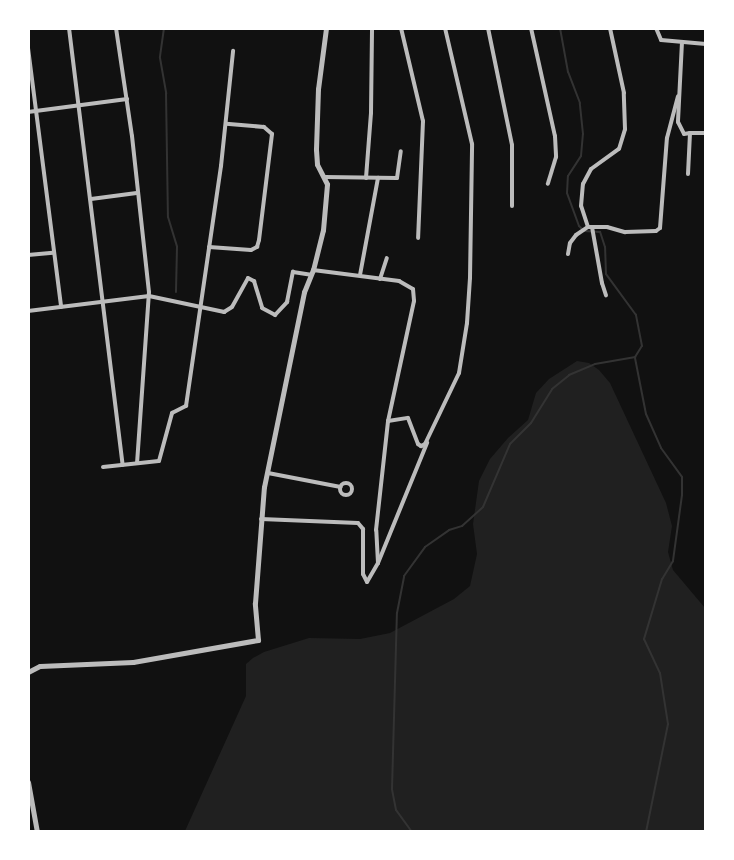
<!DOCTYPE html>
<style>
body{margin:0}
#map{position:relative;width:734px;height:860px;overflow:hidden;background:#111;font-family:"PT Serif",serif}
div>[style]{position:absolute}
.green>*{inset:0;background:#202020}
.stream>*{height:2px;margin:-1px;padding:0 1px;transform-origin:1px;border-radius:1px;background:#333}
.minor>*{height:4px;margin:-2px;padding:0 2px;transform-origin:2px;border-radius:2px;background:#bcbcbc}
.minor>.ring{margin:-2px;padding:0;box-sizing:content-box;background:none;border:4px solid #bcbcbc;border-radius:50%}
.tertiary>*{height:5px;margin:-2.5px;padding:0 2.5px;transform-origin:2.5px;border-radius:2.5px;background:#bcbcbc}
span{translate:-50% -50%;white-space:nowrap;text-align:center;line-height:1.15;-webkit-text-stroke:4.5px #fff;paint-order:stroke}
.frame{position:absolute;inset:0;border:30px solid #fff;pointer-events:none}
</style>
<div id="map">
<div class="green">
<i style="clip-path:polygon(577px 361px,589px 363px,599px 370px,610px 383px,666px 503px,672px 526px,668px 552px,673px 570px,705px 608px,705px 831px,185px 831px,246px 696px,246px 664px,253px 658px,264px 652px,309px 638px,360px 639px,390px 633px,454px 599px,470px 586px,477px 554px,473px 524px,479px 481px,490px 459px,508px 438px,528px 420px,536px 393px,549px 379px)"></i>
</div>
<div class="stream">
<i style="left:164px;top:28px;width:30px;rotate:98deg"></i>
<i style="left:160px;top:58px;width:36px;rotate:80deg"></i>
<i style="left:166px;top:93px;width:124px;rotate:89.1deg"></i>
<i style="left:168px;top:217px;width:31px;rotate:73deg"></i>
<i style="left:177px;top:247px;width:45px;rotate:91.3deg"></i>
<i style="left:635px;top:358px;width:57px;rotate:78.9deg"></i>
<i style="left:646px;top:414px;width:37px;rotate:66deg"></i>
<i style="left:661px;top:448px;width:36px;rotate:54deg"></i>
<i style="left:682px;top:477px;width:18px;rotate:90deg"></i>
<i style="left:682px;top:495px;width:67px;rotate:97.8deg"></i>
<i style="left:673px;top:561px;width:21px;rotate:121deg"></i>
<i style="left:662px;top:579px;width:63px;rotate:106.7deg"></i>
<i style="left:644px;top:639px;width:38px;rotate:65deg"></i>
<i style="left:660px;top:673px;width:52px;rotate:81.1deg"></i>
<i style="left:668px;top:724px;width:110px;rotate:101.5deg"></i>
<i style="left:412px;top:832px;width:27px;rotate:-126deg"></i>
<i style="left:396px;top:810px;width:21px;rotate:-101deg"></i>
<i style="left:392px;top:789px;width:176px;rotate:-88.4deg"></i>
<i style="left:397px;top:613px;width:38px;rotate:-79deg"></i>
<i style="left:404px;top:576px;width:36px;rotate:-54deg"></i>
<i style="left:425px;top:547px;width:29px;rotate:-35deg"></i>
<i style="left:449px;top:530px;width:14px;rotate:-17deg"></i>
<i style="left:462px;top:526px;width:28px;rotate:-42deg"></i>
<i style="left:483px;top:507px;width:69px;rotate:-66.8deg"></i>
<i style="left:510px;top:444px;width:30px;rotate:-45deg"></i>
<i style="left:531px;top:423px;width:40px;rotate:-58deg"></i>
<i style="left:552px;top:389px;width:22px;rotate:-39deg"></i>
<i style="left:569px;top:375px;width:28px;rotate:-23deg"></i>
<i style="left:595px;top:364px;width:41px;rotate:-9.9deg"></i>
<i style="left:635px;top:357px;width:13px;rotate:-58deg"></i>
<i style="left:642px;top:346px;width:32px;rotate:-101deg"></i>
<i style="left:636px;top:315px;width:51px;rotate:-126.2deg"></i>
<i style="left:606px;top:274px;width:27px;rotate:-92deg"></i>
<i style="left:605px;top:247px;width:16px;rotate:-108deg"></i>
<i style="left:600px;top:232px;width:16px;rotate:-176deg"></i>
<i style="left:584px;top:231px;width:7px;rotate:-135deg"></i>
<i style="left:579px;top:226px;width:35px;rotate:-110deg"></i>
<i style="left:567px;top:193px;width:17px;rotate:-87deg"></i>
<i style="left:568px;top:176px;width:24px;rotate:-57deg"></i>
<i style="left:581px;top:156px;width:22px;rotate:-85deg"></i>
<i style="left:583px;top:134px;width:31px;rotate:-96deg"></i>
<i style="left:580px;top:103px;width:33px;rotate:-111deg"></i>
<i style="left:568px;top:72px;width:45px;rotate:-100.3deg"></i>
</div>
<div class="minor">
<i style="left:69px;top:28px;width:440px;rotate:83deg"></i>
<i style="left:116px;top:28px;width:109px;rotate:81.6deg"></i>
<i style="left:132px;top:136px;width:157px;rotate:83.8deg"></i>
<i style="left:149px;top:292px;width:171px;rotate:94deg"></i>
<i style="left:401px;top:28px;width:96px;rotate:76.7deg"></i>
<i style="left:423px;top:121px;width:117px;rotate:92.4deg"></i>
<i style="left:488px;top:28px;width:119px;rotate:78.4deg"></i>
<i style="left:512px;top:145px;width:61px;rotate:90deg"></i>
<i style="left:531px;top:28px;width:111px;rotate:77.5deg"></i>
<i style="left:555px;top:136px;width:21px;rotate:87deg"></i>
<i style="left:556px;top:157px;width:28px;rotate:107deg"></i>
<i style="left:656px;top:28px;width:13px;rotate:67deg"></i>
<i style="left:661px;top:40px;width:45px;rotate:5.1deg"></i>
<i style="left:682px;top:42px;width:80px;rotate:92.9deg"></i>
<i style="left:678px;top:122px;width:13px;rotate:63deg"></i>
<i style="left:684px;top:134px;width:6px;rotate:-9deg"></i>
<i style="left:28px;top:48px;width:261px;rotate:82.7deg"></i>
<i style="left:28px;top:112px;width:100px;rotate:-7.5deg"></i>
<i style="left:688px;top:174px;width:41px;rotate:-87.2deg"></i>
<i style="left:690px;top:133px;width:16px"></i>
<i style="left:325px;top:177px;width:72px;rotate:0.8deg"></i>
<i style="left:397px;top:178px;width:27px;rotate:-82deg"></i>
<i style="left:366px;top:178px;width:65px;rotate:-85.6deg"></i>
<i style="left:371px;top:113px;width:85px;rotate:-89.3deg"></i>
<i style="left:91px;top:199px;width:46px;rotate:-7.4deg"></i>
<i style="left:588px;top:227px;width:22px;rotate:-108deg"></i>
<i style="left:581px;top:206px;width:22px;rotate:-85deg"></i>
<i style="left:583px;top:184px;width:17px;rotate:-62deg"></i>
<i style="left:591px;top:169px;width:34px;rotate:-36deg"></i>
<i style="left:619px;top:149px;width:21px;rotate:-73deg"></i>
<i style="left:625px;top:129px;width:36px;rotate:-92deg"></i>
<i style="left:624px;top:93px;width:66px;rotate:-102.2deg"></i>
<i style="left:592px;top:227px;width:57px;rotate:79.9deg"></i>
<i style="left:602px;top:283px;width:13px;rotate:72deg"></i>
<i style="left:209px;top:247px;width:42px;rotate:4.1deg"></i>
<i style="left:251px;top:250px;width:7px;rotate:-27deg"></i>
<i style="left:257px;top:247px;width:7px;rotate:-74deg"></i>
<i style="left:259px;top:240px;width:107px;rotate:-83deg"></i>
<i style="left:272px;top:134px;width:11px;rotate:-139deg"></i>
<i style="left:264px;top:127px;width:38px;rotate:-175deg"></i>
<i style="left:568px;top:254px;width:11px;rotate:-80deg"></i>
<i style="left:570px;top:243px;width:10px;rotate:-53deg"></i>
<i style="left:576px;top:235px;width:14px;rotate:-34deg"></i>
<i style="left:588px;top:227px;width:19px"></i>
<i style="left:607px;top:227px;width:19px;rotate:16deg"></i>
<i style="left:625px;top:232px;width:31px;rotate:-2deg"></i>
<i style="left:656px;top:231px;width:5px;rotate:-37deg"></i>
<i style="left:660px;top:228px;width:90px;rotate:-85.6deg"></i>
<i style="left:667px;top:138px;width:43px;rotate:-75.3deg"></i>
<i style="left:28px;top:255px;width:25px;rotate:-5deg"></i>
<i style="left:313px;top:270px;width:87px;rotate:7.3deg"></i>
<i style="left:399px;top:281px;width:16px;rotate:30deg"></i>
<i style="left:413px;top:289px;width:12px;rotate:85deg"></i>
<i style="left:414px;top:301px;width:123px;rotate:102.2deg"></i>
<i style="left:388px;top:421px;width:20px;rotate:-9deg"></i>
<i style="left:408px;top:418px;width:28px;rotate:69deg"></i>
<i style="left:418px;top:444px;width:4px;rotate:34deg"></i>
<i style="left:421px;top:446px;width:4px;rotate:-27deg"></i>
<i style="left:425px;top:444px;width:79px;rotate:-64.4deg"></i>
<i style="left:459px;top:373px;width:51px;rotate:-80.9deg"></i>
<i style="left:467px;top:323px;width:45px;rotate:-86.2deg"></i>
<i style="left:470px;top:278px;width:134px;rotate:-89.1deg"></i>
<i style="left:472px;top:144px;width:119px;rotate:-103.1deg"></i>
<i style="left:360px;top:275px;width:99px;rotate:-79.5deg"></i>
<i style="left:380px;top:279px;width:22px;rotate:-72deg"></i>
<i style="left:28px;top:311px;width:122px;rotate:-7.1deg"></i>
<i style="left:149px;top:296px;width:77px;rotate:12deg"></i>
<i style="left:224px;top:312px;width:9px;rotate:-32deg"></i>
<i style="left:232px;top:307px;width:33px;rotate:-61deg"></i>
<i style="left:248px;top:278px;width:7px;rotate:27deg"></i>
<i style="left:254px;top:281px;width:28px;rotate:73deg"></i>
<i style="left:262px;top:308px;width:15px;rotate:28deg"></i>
<i style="left:275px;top:315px;width:18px;rotate:-47deg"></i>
<i style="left:287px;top:302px;width:31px;rotate:-79deg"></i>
<i style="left:293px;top:272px;width:18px;rotate:9deg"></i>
<i style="left:103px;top:467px;width:56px;rotate:-6.1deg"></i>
<i style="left:159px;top:461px;width:50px;rotate:-74.8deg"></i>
<i style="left:172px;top:413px;width:16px;rotate:-27deg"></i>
<i style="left:186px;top:406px;width:243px;rotate:-81.7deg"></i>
<i style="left:221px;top:166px;width:116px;rotate:-84deg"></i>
<i style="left:268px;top:473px;width:74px;rotate:10.9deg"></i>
<i class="ring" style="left:340px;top:483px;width:8px;height:8px"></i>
<i style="left:261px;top:519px;width:97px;rotate:2.4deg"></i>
<i style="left:358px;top:523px;width:8px;rotate:50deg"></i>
<i style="left:363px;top:529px;width:45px;rotate:90deg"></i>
<i style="left:363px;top:574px;width:9px;rotate:63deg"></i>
<i style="left:367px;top:582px;width:22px;rotate:-60deg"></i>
<i style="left:378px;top:563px;width:130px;rotate:-67.8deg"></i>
<i style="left:378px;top:563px;width:33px;rotate:-93deg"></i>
<i style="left:376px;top:530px;width:110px;rotate:-83.7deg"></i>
</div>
<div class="tertiary">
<i style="left:28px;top:672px;width:13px;rotate:-27deg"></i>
<i style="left:40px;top:666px;width:93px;rotate:-2.5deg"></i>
<i style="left:133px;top:662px;width:127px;rotate:-10deg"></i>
<i style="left:258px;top:640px;width:37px;rotate:-95deg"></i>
<i style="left:255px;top:603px;width:116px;rotate:-85.6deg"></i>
<i style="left:264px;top:487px;width:199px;rotate:-78.4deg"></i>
<i style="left:304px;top:292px;width:24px;rotate:-68deg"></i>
<i style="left:313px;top:270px;width:41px;rotate:-76deg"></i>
<i style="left:323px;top:230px;width:46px;rotate:-85deg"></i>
<i style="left:327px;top:184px;width:22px;rotate:-117deg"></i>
<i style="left:317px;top:164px;width:15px;rotate:-94deg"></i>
<i style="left:316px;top:149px;width:60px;rotate:-88.1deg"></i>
<i style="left:318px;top:89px;width:62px;rotate:-82.5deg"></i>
<i style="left:28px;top:782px;width:51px;rotate:79.8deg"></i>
</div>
<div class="frame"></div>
</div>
